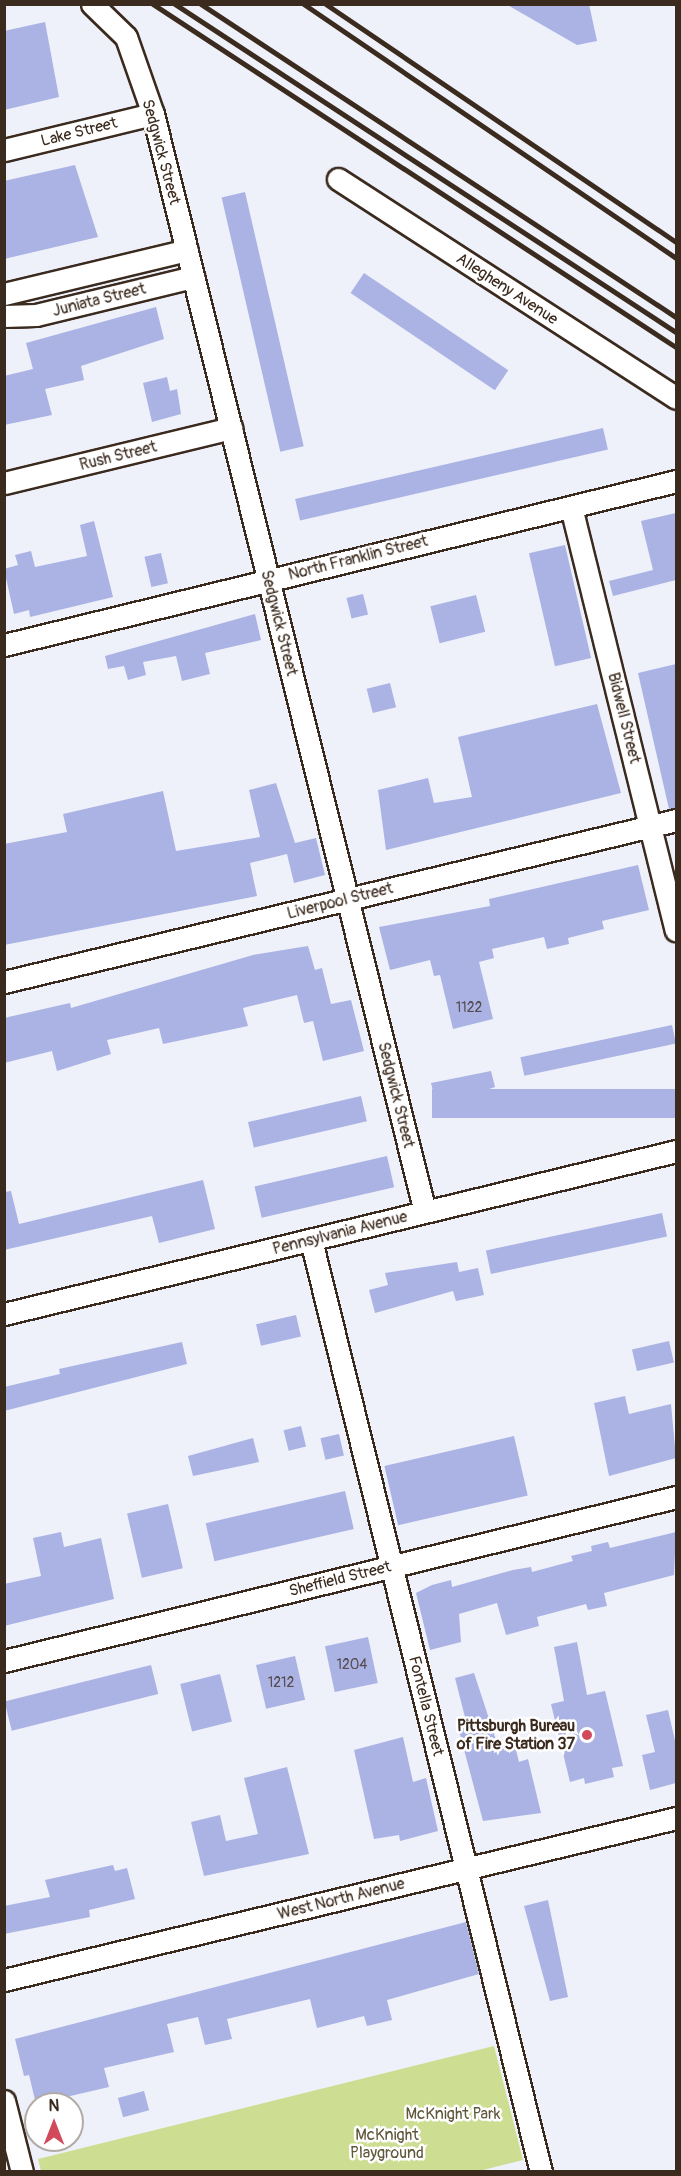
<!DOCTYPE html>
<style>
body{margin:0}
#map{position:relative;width:681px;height:2176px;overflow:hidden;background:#eef0fa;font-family:Pangolin,sans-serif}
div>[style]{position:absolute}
.green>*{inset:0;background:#cdde92}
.building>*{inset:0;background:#aab3e4;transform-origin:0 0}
.roads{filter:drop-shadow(2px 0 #3b2a1e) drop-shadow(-2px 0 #3b2a1e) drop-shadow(0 2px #3b2a1e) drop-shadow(0 -2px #3b2a1e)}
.minor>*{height:21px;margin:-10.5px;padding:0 10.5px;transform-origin:10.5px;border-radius:10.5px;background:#fff}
.rail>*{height:4.5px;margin:-2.25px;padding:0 2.25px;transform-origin:2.25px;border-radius:2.25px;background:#3b2a1e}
.dots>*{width:16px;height:16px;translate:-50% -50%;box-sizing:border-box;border:3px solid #fff;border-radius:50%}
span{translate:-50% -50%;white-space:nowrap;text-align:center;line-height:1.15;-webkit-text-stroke:5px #fff;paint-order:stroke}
.number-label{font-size:14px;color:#574c50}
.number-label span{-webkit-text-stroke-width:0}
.street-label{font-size:16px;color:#3b2a1e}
.poi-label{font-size:16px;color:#3b2a1e;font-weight:700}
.right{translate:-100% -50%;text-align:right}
.park-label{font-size:16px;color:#60573b}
.frame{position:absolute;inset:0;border:6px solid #3b2a1e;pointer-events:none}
.north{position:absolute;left:24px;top:2092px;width:60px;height:60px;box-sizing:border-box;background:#fff;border:2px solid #b1aaa5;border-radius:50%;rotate:0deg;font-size:16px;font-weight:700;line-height:24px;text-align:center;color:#3b2a1e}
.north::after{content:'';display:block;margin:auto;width:21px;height:27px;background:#d1495b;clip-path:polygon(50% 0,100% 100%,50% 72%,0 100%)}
</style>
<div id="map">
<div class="green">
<i style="clip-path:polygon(494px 2046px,523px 2160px,475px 2172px,41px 2171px,38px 2159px)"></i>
</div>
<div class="building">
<i style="clip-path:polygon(506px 4px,589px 4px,597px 41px,577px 45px)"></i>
<i style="clip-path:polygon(45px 22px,59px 97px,4px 110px,4px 31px)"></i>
<i style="clip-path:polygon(75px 165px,98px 237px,4px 259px,4px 181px)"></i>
<i style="left:245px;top:192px;width:261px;height:24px;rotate:77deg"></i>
<i style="left:364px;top:273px;width:174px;height:24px;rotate:34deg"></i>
<i style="clip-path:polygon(156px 307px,164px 339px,81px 366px,84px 380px,45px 389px,52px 415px,4px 425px,4px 376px,33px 369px,26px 343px)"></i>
<i style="clip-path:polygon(167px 377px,170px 391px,177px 389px,181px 414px,152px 422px,143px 383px)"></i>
<i style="left:603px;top:428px;width:22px;height:316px;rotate:77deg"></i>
<i style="clip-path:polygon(676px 513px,676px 580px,613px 596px,609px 581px,653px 570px,641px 521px)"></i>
<i style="clip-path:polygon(94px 521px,113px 597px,30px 617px,29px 610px,14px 614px,4px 569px,18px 565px,15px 555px,31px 551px,35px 567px,87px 556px,80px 525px)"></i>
<i style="left:565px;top:545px;width:116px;height:37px;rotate:77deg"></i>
<i style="left:161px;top:553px;width:31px;height:17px;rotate:77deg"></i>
<i style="left:363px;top:594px;width:21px;height:17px;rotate:76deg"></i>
<i style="left:476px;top:595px;width:38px;height:47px;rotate:76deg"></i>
<i style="clip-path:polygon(255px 614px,261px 640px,205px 653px,210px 674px,182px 681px,176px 656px,143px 662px,146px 675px,128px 680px,124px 666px,108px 669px,105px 656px)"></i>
<i style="clip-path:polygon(676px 664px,676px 808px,669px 809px,638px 673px)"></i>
<i style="left:390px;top:683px;width:25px;height:24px;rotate:76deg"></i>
<i style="clip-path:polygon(597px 704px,621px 793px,386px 850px,378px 790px,428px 778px,434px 803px,472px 797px,458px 737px)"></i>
<i style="clip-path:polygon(276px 783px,295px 843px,316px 838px,325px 875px,294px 883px,287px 854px,250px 863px,257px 896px,4px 945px,4px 844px,67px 832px,63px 814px,163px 791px,176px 851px,260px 837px,249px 790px)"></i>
<i style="clip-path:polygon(638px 865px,649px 910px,602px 921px,604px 929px,568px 938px,569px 944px,547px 949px,544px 937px,492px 949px,494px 958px,479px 962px,493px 1019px,453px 1029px,440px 975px,434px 976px,430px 960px,390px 970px,379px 927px,490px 906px,489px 899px)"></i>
<i style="clip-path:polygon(308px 946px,315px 970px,322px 968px,331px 1004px,351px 1000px,364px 1051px,323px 1061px,313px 1021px,304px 1023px,297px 995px,243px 1008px,248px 1026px,163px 1044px,159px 1028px,107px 1040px,111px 1054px,57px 1071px,52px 1051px,4px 1063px,4px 1018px,70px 1003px,71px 1008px,253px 955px)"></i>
<i style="left:672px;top:1025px;width:19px;height:155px;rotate:78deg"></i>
<i style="clip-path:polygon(491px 1071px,495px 1087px,437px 1107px,431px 1083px)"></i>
<i style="left:676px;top:1089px;width:29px;height:244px;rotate:90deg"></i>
<i style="left:361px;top:1096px;width:26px;height:116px;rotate:77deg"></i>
<i style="left:387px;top:1156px;width:32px;height:136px;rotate:77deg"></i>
<i style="clip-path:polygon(203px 1180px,215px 1229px,159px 1243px,152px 1216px,4px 1250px,4px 1192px,11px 1191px,19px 1224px)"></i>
<i style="left:662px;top:1213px;width:24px;height:180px;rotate:78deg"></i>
<i style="clip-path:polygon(457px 1262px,459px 1272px,478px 1268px,484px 1295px,456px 1301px,453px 1291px,375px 1313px,369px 1290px,388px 1285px,385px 1273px)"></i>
<i style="left:296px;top:1315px;width:22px;height:41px;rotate:77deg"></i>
<i style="left:669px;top:1341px;width:22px;height:38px;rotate:77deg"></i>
<i style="clip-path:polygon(182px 1342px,187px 1364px,4px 1411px,4px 1387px,60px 1374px,59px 1369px)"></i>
<i style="clip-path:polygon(625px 1396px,629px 1414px,671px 1404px,676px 1458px,609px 1476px,594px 1403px)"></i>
<i style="left:301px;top:1426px;width:21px;height:18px;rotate:76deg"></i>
<i style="left:339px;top:1434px;width:22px;height:19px;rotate:77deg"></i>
<i style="left:514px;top:1436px;width:61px;height:133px;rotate:77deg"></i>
<i style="clip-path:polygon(253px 1438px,259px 1462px,193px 1476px,188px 1456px)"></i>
<i style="left:345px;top:1491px;width:39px;height:143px;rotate:77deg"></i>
<i style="left:168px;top:1504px;width:66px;height:42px;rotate:77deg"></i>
<i style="clip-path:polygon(61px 1532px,64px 1547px,101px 1538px,114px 1599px,4px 1626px,4px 1584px,41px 1576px,33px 1538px)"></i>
<i style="clip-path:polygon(676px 1532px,674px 1575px,604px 1593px,607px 1606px,588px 1610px,586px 1604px,537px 1617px,539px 1626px,506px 1635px,497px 1603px,459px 1614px,461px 1642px,430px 1650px,416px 1593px,432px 1585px,451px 1580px,452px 1587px,513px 1570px,531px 1567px,532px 1572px,573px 1561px,571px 1556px,592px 1551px,591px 1546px,608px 1542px,610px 1548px)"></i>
<i style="left:368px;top:1637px;width:47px;height:44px;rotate:78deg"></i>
<i style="clip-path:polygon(577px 1642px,587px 1695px,605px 1691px,623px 1766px,612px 1768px,614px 1777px,585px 1784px,584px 1778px,570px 1782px,551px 1704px,564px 1701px,554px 1647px)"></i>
<i style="left:295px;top:1656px;width:45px;height:40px;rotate:77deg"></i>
<i style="left:151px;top:1665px;width:30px;height:151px;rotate:76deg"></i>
<i style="clip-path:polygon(474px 1673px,498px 1746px,514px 1742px,519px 1762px,528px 1759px,541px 1813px,483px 1821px,458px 1727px,467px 1725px,455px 1678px)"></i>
<i style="left:220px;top:1674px;width:49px;height:41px;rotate:76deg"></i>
<i style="clip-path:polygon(668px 1710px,676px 1745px,676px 1783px,650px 1790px,642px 1755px,655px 1752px,646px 1715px)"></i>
<i style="clip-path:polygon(403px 1737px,413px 1782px,426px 1778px,438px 1831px,400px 1841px,399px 1835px,374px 1839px,354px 1750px)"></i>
<i style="clip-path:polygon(287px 1767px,309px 1854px,204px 1876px,191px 1822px,220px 1815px,226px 1841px,258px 1834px,244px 1778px)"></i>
<i style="clip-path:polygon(113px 1865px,115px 1871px,127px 1868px,135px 1899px,89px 1910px,90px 1917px,4px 1934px,4px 1906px,50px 1897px,45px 1880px)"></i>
<i style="clip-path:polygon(548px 1900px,568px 1997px,550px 2001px,524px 1906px)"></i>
<i style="clip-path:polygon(466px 1922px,479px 1974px,387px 2000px,392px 2020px,367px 2026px,364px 2016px,317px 2028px,310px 1999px,227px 2019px,232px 2039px,205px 2045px,198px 2017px,167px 2024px,174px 2052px,104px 2068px,109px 2087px,36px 2104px,29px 2075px,24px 2076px,15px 2039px)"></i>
<i style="left:144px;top:2091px;width:20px;height:27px;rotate:75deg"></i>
</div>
<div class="roads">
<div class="minor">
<i style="left:92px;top:4px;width:47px;rotate:44.1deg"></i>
<i style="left:126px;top:37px;width:82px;rotate:70.7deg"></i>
<i style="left:153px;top:114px;width:1131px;rotate:76.09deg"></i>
<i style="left:4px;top:150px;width:153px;rotate:-13.6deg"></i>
<i style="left:338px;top:179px;width:403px;rotate:32.9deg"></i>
<i style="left:4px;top:294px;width:188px;rotate:-13.5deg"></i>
<i style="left:4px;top:316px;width:32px;rotate:-2deg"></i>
<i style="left:36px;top:315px;width:162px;rotate:-13.6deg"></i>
<i style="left:4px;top:483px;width:234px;rotate:-13.6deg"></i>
<i style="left:571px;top:507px;width:436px;rotate:76.1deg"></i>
<i style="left:4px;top:645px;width:692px;rotate:-13.71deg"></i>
<i style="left:4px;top:982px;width:691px;rotate:-13.55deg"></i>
<i style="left:311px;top:1240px;width:960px;rotate:76.14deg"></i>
<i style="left:4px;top:1314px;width:691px;rotate:-13.63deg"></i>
<i style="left:4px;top:1661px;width:692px;rotate:-13.71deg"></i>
<i style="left:4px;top:1980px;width:691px;rotate:-13.55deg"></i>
<i style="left:4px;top:2101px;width:73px;rotate:75.8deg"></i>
</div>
</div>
<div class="rail">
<i style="left:153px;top:4px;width:625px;rotate:33.26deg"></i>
<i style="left:175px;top:4px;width:599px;rotate:33.21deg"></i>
<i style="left:201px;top:4px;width:569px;rotate:33.38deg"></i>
<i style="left:304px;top:4px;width:450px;rotate:34.3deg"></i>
<i style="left:326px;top:4px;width:423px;rotate:34.2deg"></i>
</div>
<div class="dots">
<i style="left:587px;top:1735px;background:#d1495b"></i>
</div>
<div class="number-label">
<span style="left:469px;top:1008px">1122</span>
<span style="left:352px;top:1665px">1204</span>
<span style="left:281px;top:1683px">1212</span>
</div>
<div class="street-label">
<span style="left:79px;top:132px;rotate:-14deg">Lake Street</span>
<span style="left:161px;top:152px;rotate:75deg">Sedgwick Street</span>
<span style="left:507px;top:289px;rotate:33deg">Allegheny Avenue</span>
<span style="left:99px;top:300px;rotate:-14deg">Juniata Street</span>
<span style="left:118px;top:456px;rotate:-14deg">Rush Street</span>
<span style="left:358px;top:558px;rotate:-14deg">North Franklin Street</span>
<span style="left:279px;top:623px;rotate:76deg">Sedgwick Street</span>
<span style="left:624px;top:718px;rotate:76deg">Bidwell Street</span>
<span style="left:340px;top:901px;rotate:-14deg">Liverpool Street</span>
<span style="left:396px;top:1095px;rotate:76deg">Sedgwick Street</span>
<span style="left:340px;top:1233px;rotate:-14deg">Pennsylvania Avenue</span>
<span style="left:340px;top:1579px;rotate:-14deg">Sheffield Street</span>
<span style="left:426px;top:1706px;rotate:76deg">Fontella Street</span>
<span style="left:341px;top:1899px;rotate:-14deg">West North Avenue</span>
</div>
<div class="poi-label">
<span class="right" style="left:575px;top:1735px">Pittsburgh Bureau<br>of Fire Station 37</span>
</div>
<div class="park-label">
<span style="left:453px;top:2114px">McKnight Park</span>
<span style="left:387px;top:2144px">McKnight<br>Playground</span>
</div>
<div class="frame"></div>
<div class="north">N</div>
</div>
